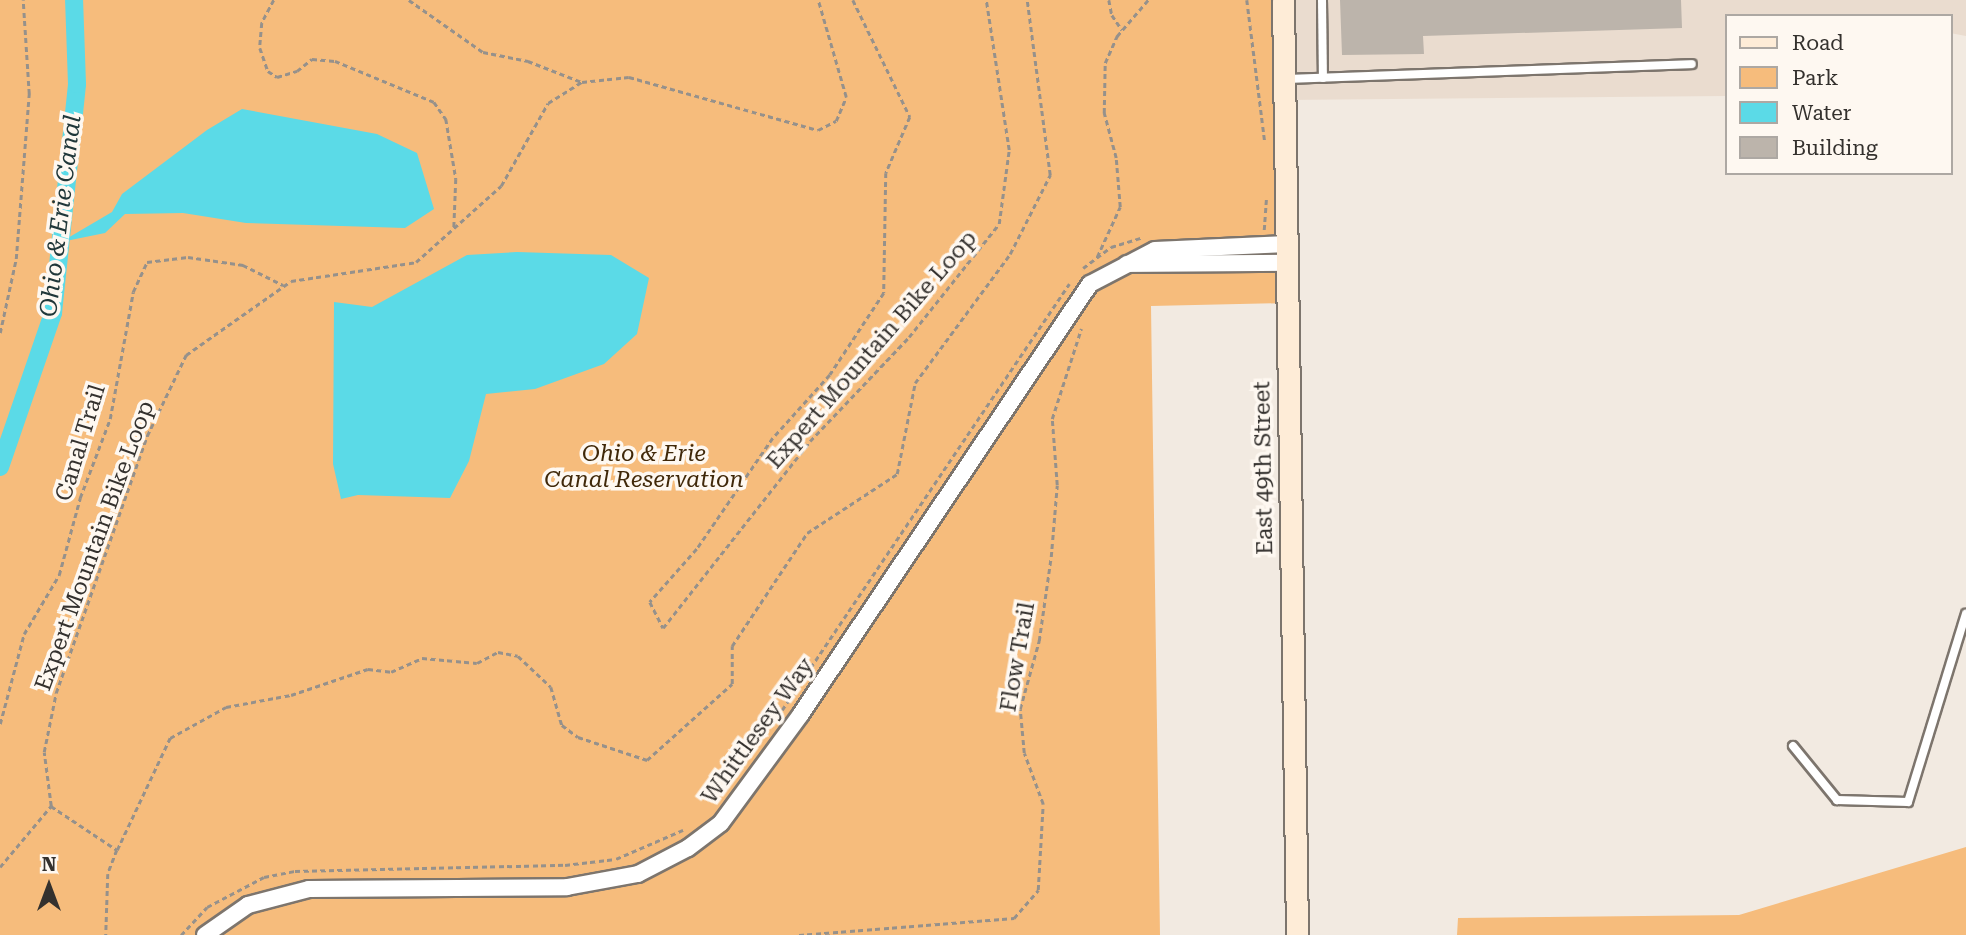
<!DOCTYPE html>
<style>
body{margin:0}
#map{position:relative;width:1966px;height:935px;overflow:hidden;background:#f2eae1;font-family:"Roboto Serif",serif}
div>[style]{position:absolute}
.built>*{inset:0;background:#eadccf}
.green>*{inset:0;background:#f6bc7c}
.water>*{inset:0;background:#5bdae7}
.canal>*{height:18px;margin:-9px;padding:0 9px;transform-origin:9px;border-radius:9px;background:#5bdae7}
.building>*{inset:0;background:#bcb4ab}
.path>*{height:2.5px;margin-top:-1.25px;transform-origin:0;background:repeating-linear-gradient(90deg,#96918b 0 5px,transparent 0 8.5px)}
.roads{filter:drop-shadow(2px 0 #7d756d) drop-shadow(-2px 0 #7d756d) drop-shadow(0 2px #7d756d) drop-shadow(0 -2px #7d756d)}
.lane>*{height:8px;margin:-4px;padding:0 4px;transform-origin:4px;border-radius:4px;background:#fff}
.street>*{height:16px;margin:-8px;padding:0 8px;transform-origin:8px;border-radius:8px;background:#fff}
.secondary>*{height:21px;margin:-10.5px;padding:0 10.5px;transform-origin:10.5px;border-radius:10.5px;background:#feecd7}
span{translate:-50% -50%;white-space:nowrap;text-align:center;line-height:1.15;-webkit-text-stroke:7px #fef8f1;paint-order:stroke}
.street-label{font-size:23px;color:#34312e}
.park-label{font-size:23px;color:#402809;font-style:italic}
.water-label{font-size:24px;color:#203739;font-style:italic}
.legend{position:absolute;left:1725px;top:14px;width:228px;height:161px;box-sizing:border-box;background:#fef8f1;border:2px solid #ada8a3;margin:0;padding:9px 12px;list-style:none;font-size:21px;color:#34312e}
.legend li{display:flex;align-items:center;gap:14px;height:35px}
.legend b{width:35px;border:2px solid #ada8a3}
.north{position:absolute;left:14px;top:851px;width:70px;height:70px;-webkit-text-stroke:5px #fef8f1;paint-order:stroke;rotate:0deg;font-size:19px;font-weight:700;line-height:28px;text-align:center;color:#34312e}
.north::after{content:'';display:block;margin:auto;width:24px;height:32px;background:#34312e;clip-path:polygon(50% 0,100% 100%,50% 72%,0 100%)}
</style>
<div id="map">
<div class="built">
<i style="clip-path:polygon(1283px 0,1966px 0,1966px 36px,1950px 33px,1950px 16px,1726px 16px,1726px 96px,1285px 100px)"></i>
</div>
<div class="green">
<i style="clip-path:polygon(0 0,1283px 0,1287px 303px,1151px 306px,1160px 935px,0 935px)"></i>
<i style="clip-path:polygon(1966px 847px,1966px 935px,1457px 935px,1458px 918px,1739px 915px)"></i>
</div>
<div class="water">
<i style="clip-path:polygon(242px 109px,377px 134px,417px 153px,434px 209px,405px 228px,246px 223px,183px 213px,125px 214px,105px 233px,61px 242px,112px 212px,122px 194px,207px 130px)"></i>
<i style="clip-path:polygon(517px 252px,611px 255px,649px 278px,637px 334px,604px 364px,535px 389px,486px 394px,469px 461px,450px 498px,358px 495px,341px 499px,333px 464px,334px 302px,372px 307px,467px 255px)"></i>
</div>
<div class="canal">
<i style="left:0;top:467px;width:163px;rotate:-71deg"></i>
<i style="left:53px;top:313px;width:230px;rotate:-84deg"></i>
<i style="left:77px;top:84px;width:84px;rotate:-92deg"></i>
</div>
<div class="building">
<i style="clip-path:polygon(1340px 0,1681px 0,1682px 28px,1423px 36px,1424px 54px,1342px 55px)"></i>
</div>
<div class="path">
<i style="left:274px;top:0;width:26px;rotate:118deg"></i>
<i style="left:262px;top:23px;width:25px;rotate:95deg"></i>
<i style="left:260px;top:48px;width:24px;rotate:71deg"></i>
<i style="left:268px;top:71px;width:11px;rotate:34deg"></i>
<i style="left:277px;top:77px;width:21px;rotate:-17deg"></i>
<i style="left:297px;top:71px;width:19px;rotate:-39deg"></i>
<i style="left:312px;top:59px;width:23px;rotate:5deg"></i>
<i style="left:335px;top:61px;width:107px;rotate:22.5deg"></i>
<i style="left:434px;top:102px;width:21px;rotate:55deg"></i>
<i style="left:446px;top:119px;width:61px;rotate:80.5deg"></i>
<i style="left:456px;top:179px;width:49px;rotate:92.3deg"></i>
<i style="left:409px;top:0;width:90px;rotate:35.1deg"></i>
<i style="left:483px;top:52px;width:46px;rotate:11.3deg"></i>
<i style="left:528px;top:61px;width:58px;rotate:21.3deg"></i>
<i style="left:853px;top:0;width:130px;rotate:64deg"></i>
<i style="left:910px;top:117px;width:61px;rotate:113.2deg"></i>
<i style="left:886px;top:173px;width:120px;rotate:91deg"></i>
<i style="left:884px;top:293px;width:98px;rotate:123.4deg"></i>
<i style="left:830px;top:375px;width:85px;rotate:132.1deg"></i>
<i style="left:773px;top:438px;width:135px;rotate:124.4deg"></i>
<i style="left:697px;top:549px;width:71px;rotate:131.6deg"></i>
<i style="left:650px;top:602px;width:29px;rotate:63deg"></i>
<i style="left:663px;top:628px;width:238px;rotate:-51.8deg"></i>
<i style="left:810px;top:441px;width:144px;rotate:-46.4deg"></i>
<i style="left:909px;top:337px;width:144px;rotate:-51.5deg"></i>
<i style="left:999px;top:224px;width:75px;rotate:-82.3deg"></i>
<i style="left:1009px;top:150px;width:152px;rotate:-98.7deg"></i>
<i style="left:1109px;top:0;width:15px;rotate:79deg"></i>
<i style="left:1112px;top:15px;width:18px;rotate:56deg"></i>
<i style="left:1247px;top:0;width:143px;rotate:82.8deg"></i>
<i style="left:1264px;top:230px;width:32px;rotate:-86deg"></i>
<i style="left:1097px;top:257px;width:55px;rotate:-65.3deg"></i>
<i style="left:1120px;top:207px;width:49px;rotate:-94.7deg"></i>
<i style="left:1116px;top:158px;width:47px;rotate:-104.9deg"></i>
<i style="left:1104px;top:113px;width:50px;rotate:-88.9deg"></i>
<i style="left:1105px;top:63px;width:30px;rotate:-66deg"></i>
<i style="left:1117px;top:36px;width:48px;rotate:-49.3deg"></i>
<i style="left:1083px;top:268px;width:35px;rotate:-37deg"></i>
<i style="left:1111px;top:247px;width:31px;rotate:-17deg"></i>
<i style="left:0;top:333px;width:76px;rotate:-77.8deg"></i>
<i style="left:16px;top:259px;width:166px;rotate:-85.5deg"></i>
<i style="left:29px;top:94px;width:94px;rotate:-93.7deg"></i>
<i style="left:782px;top:710px;width:514px;rotate:-56.03deg"></i>
<i style="left:0;top:724px;width:93px;rotate:-75.1deg"></i>
<i style="left:24px;top:634px;width:69px;rotate:-59.3deg"></i>
<i style="left:59px;top:575px;width:80px;rotate:-74.7deg"></i>
<i style="left:80px;top:498px;width:85px;rotate:-69.2deg"></i>
<i style="left:110px;top:419px;width:129px;rotate:-79.7deg"></i>
<i style="left:133px;top:292px;width:33px;rotate:-65deg"></i>
<i style="left:147px;top:262px;width:41px;rotate:-7deg"></i>
<i style="left:188px;top:257px;width:56px;rotate:8.3deg"></i>
<i style="left:243px;top:265px;width:45px;rotate:26.6deg"></i>
<i style="left:51px;top:806px;width:54px;rotate:-97.4deg"></i>
<i style="left:44px;top:752px;width:60px;rotate:-78.5deg"></i>
<i style="left:56px;top:693px;width:273px;rotate:-70.5deg"></i>
<i style="left:147px;top:436px;width:90px;rotate:-64.3deg"></i>
<i style="left:186px;top:355px;width:128px;rotate:-35.2deg"></i>
<i style="left:291px;top:281px;width:126px;rotate:-8.6deg"></i>
<i style="left:416px;top:262px;width:114px;rotate:-41.8deg"></i>
<i style="left:501px;top:186px;width:95px;rotate:-60.5deg"></i>
<i style="left:548px;top:103px;width:40px;rotate:-32deg"></i>
<i style="left:582px;top:82px;width:47px;rotate:-6.1deg"></i>
<i style="left:629px;top:77px;width:196px;rotate:15.7deg"></i>
<i style="left:818px;top:130px;width:20px;rotate:-27deg"></i>
<i style="left:836px;top:121px;width:26px;rotate:-67deg"></i>
<i style="left:846px;top:97px;width:101px;rotate:-106.1deg"></i>
<i style="left:117px;top:850px;width:124px;rotate:-64.7deg"></i>
<i style="left:170px;top:738px;width:64px;rotate:-29deg"></i>
<i style="left:226px;top:707px;width:66px;rotate:-10.5deg"></i>
<i style="left:291px;top:695px;width:81px;rotate:-18.7deg"></i>
<i style="left:368px;top:669px;width:23px;rotate:7deg"></i>
<i style="left:391px;top:672px;width:34px;rotate:-24deg"></i>
<i style="left:422px;top:658px;width:55px;rotate:5.2deg"></i>
<i style="left:477px;top:663px;width:24px;rotate:-28deg"></i>
<i style="left:498px;top:652px;width:20px;rotate:11deg"></i>
<i style="left:518px;top:656px;width:45px;rotate:43.2deg"></i>
<i style="left:551px;top:687px;width:40px;rotate:74deg"></i>
<i style="left:562px;top:725px;width:20px;rotate:37deg"></i>
<i style="left:578px;top:737px;width:73px;rotate:18.4deg"></i>
<i style="left:647px;top:760px;width:114px;rotate:-41.8deg"></i>
<i style="left:732px;top:684px;width:38px;rotate:-90deg"></i>
<i style="left:732px;top:646px;width:136px;rotate:-56.4deg"></i>
<i style="left:807px;top:533px;width:108px;rotate:-33.2deg"></i>
<i style="left:897px;top:474px;width:93px;rotate:-78.8deg"></i>
<i style="left:915px;top:383px;width:160px;rotate:-53.6deg"></i>
<i style="left:1010px;top:254px;width:89px;rotate:-63.1deg"></i>
<i style="left:1050px;top:175px;width:177px;rotate:-97.5deg"></i>
<i style="left:0;top:867px;width:80px;rotate:-50.1deg"></i>
<i style="left:51px;top:806px;width:79px;rotate:33.7deg"></i>
<i style="left:117px;top:850px;width:26px;rotate:111deg"></i>
<i style="left:108px;top:874px;width:61px;rotate:91.9deg"></i>
<i style="left:181px;top:935px;width:38px;rotate:-47deg"></i>
<i style="left:207px;top:907px;width:64px;rotate:-27.8deg"></i>
<i style="left:264px;top:877px;width:32px;rotate:-11deg"></i>
<i style="left:295px;top:871px;width:270px;rotate:-1.3deg"></i>
<i style="left:565px;top:865px;width:51px;rotate:-6.7deg"></i>
<i style="left:616px;top:859px;width:73px;rotate:-23.4deg"></i>
<i style="left:799px;top:935px;width:216px;rotate:-4.5deg"></i>
<i style="left:1014px;top:918px;width:37px;rotate:-49deg"></i>
<i style="left:1038px;top:890px;width:86px;rotate:-86.7deg"></i>
<i style="left:1043px;top:804px;width:54px;rotate:-110.4deg"></i>
<i style="left:1024px;top:753px;width:44px;rotate:-95.2deg"></i>
<i style="left:1020px;top:709px;width:71px;rotate:-74.4deg"></i>
<i style="left:1039px;top:641px;width:85px;rotate:-81.9deg"></i>
<i style="left:1051px;top:557px;width:72px;rotate:-85.2deg"></i>
<i style="left:1057px;top:485px;width:66px;rotate:-94.3deg"></i>
<i style="left:1052px;top:419px;width:95px;rotate:-72.1deg"></i>
</div>
<div class="roads">
<div class="lane">
<i style="left:1322px;top:0;width:78px;rotate:89.3deg"></i>
<i style="left:1284px;top:79px;width:408px;rotate:-2.1deg"></i>
<i style="left:1793px;top:746px;width:70px;rotate:50.8deg"></i>
<i style="left:1837px;top:800px;width:71px;rotate:1.6deg"></i>
<i style="left:1908px;top:802px;width:197px;rotate:-72.9deg"></i>
</div>
<div class="street">
<i style="left:1127px;top:264px;width:160px;rotate:-0.4deg"></i>
<i style="left:205px;top:935px;width:52px;rotate:-34.9deg"></i>
<i style="left:248px;top:905px;width:63px;rotate:-14.7deg"></i>
<i style="left:309px;top:889px;width:258px;rotate:-0.4deg"></i>
<i style="left:567px;top:887px;width:72px;rotate:-10.4deg"></i>
<i style="left:638px;top:874px;width:56px;rotate:-27.5deg"></i>
<i style="left:688px;top:848px;width:41px;rotate:-37.1deg"></i>
<i style="left:721px;top:823px;width:135px;rotate:-53.7deg"></i>
<i style="left:801px;top:714px;width:518px;rotate:-56.1deg"></i>
<i style="left:1090px;top:284px;width:73px;rotate:-27.6deg"></i>
<i style="left:1155px;top:250px;width:132px;rotate:-2.6deg"></i>
</div>
<div class="secondary">
<i style="left:1283px;top:0;width:935px;rotate:89.14deg"></i>
</div>
</div>
<div class="street-label">
<span style="left:872px;top:350px;rotate:-49deg">Expert Mountain Bike Loop</span>
<span style="left:81px;top:443px;rotate:-73deg">Canal Trail</span>
<span style="left:1264px;top:468px;rotate:-91deg">East 49th Street</span>
<span style="left:95px;top:546px;rotate:-70deg">Expert Mountain Bike Loop</span>
<span style="left:1018px;top:657px;rotate:-80deg">Flow Trail</span>
<span style="left:758px;top:731px;rotate:-54deg">Whittlesey Way</span>
</div>
<div class="park-label">
<span style="left:644px;top:467px">Ohio &amp; Erie<br>Canal Reservation</span>
</div>
<div class="water-label">
<span style="left:61px;top:216px;rotate:-83deg">Ohio &amp; Erie Canal</span>
</div>
<ul class="legend">
<li><b style="height:9px;background:#feecd7"></b>Road</li>
<li><b style="height:19px;background:#f6bc7c"></b>Park</li>
<li><b style="height:19px;background:#5bdae7"></b>Water</li>
<li><b style="height:19px;background:#bcb4ab"></b>Building</li>
</ul>
<div class="north">N</div>
</div>
